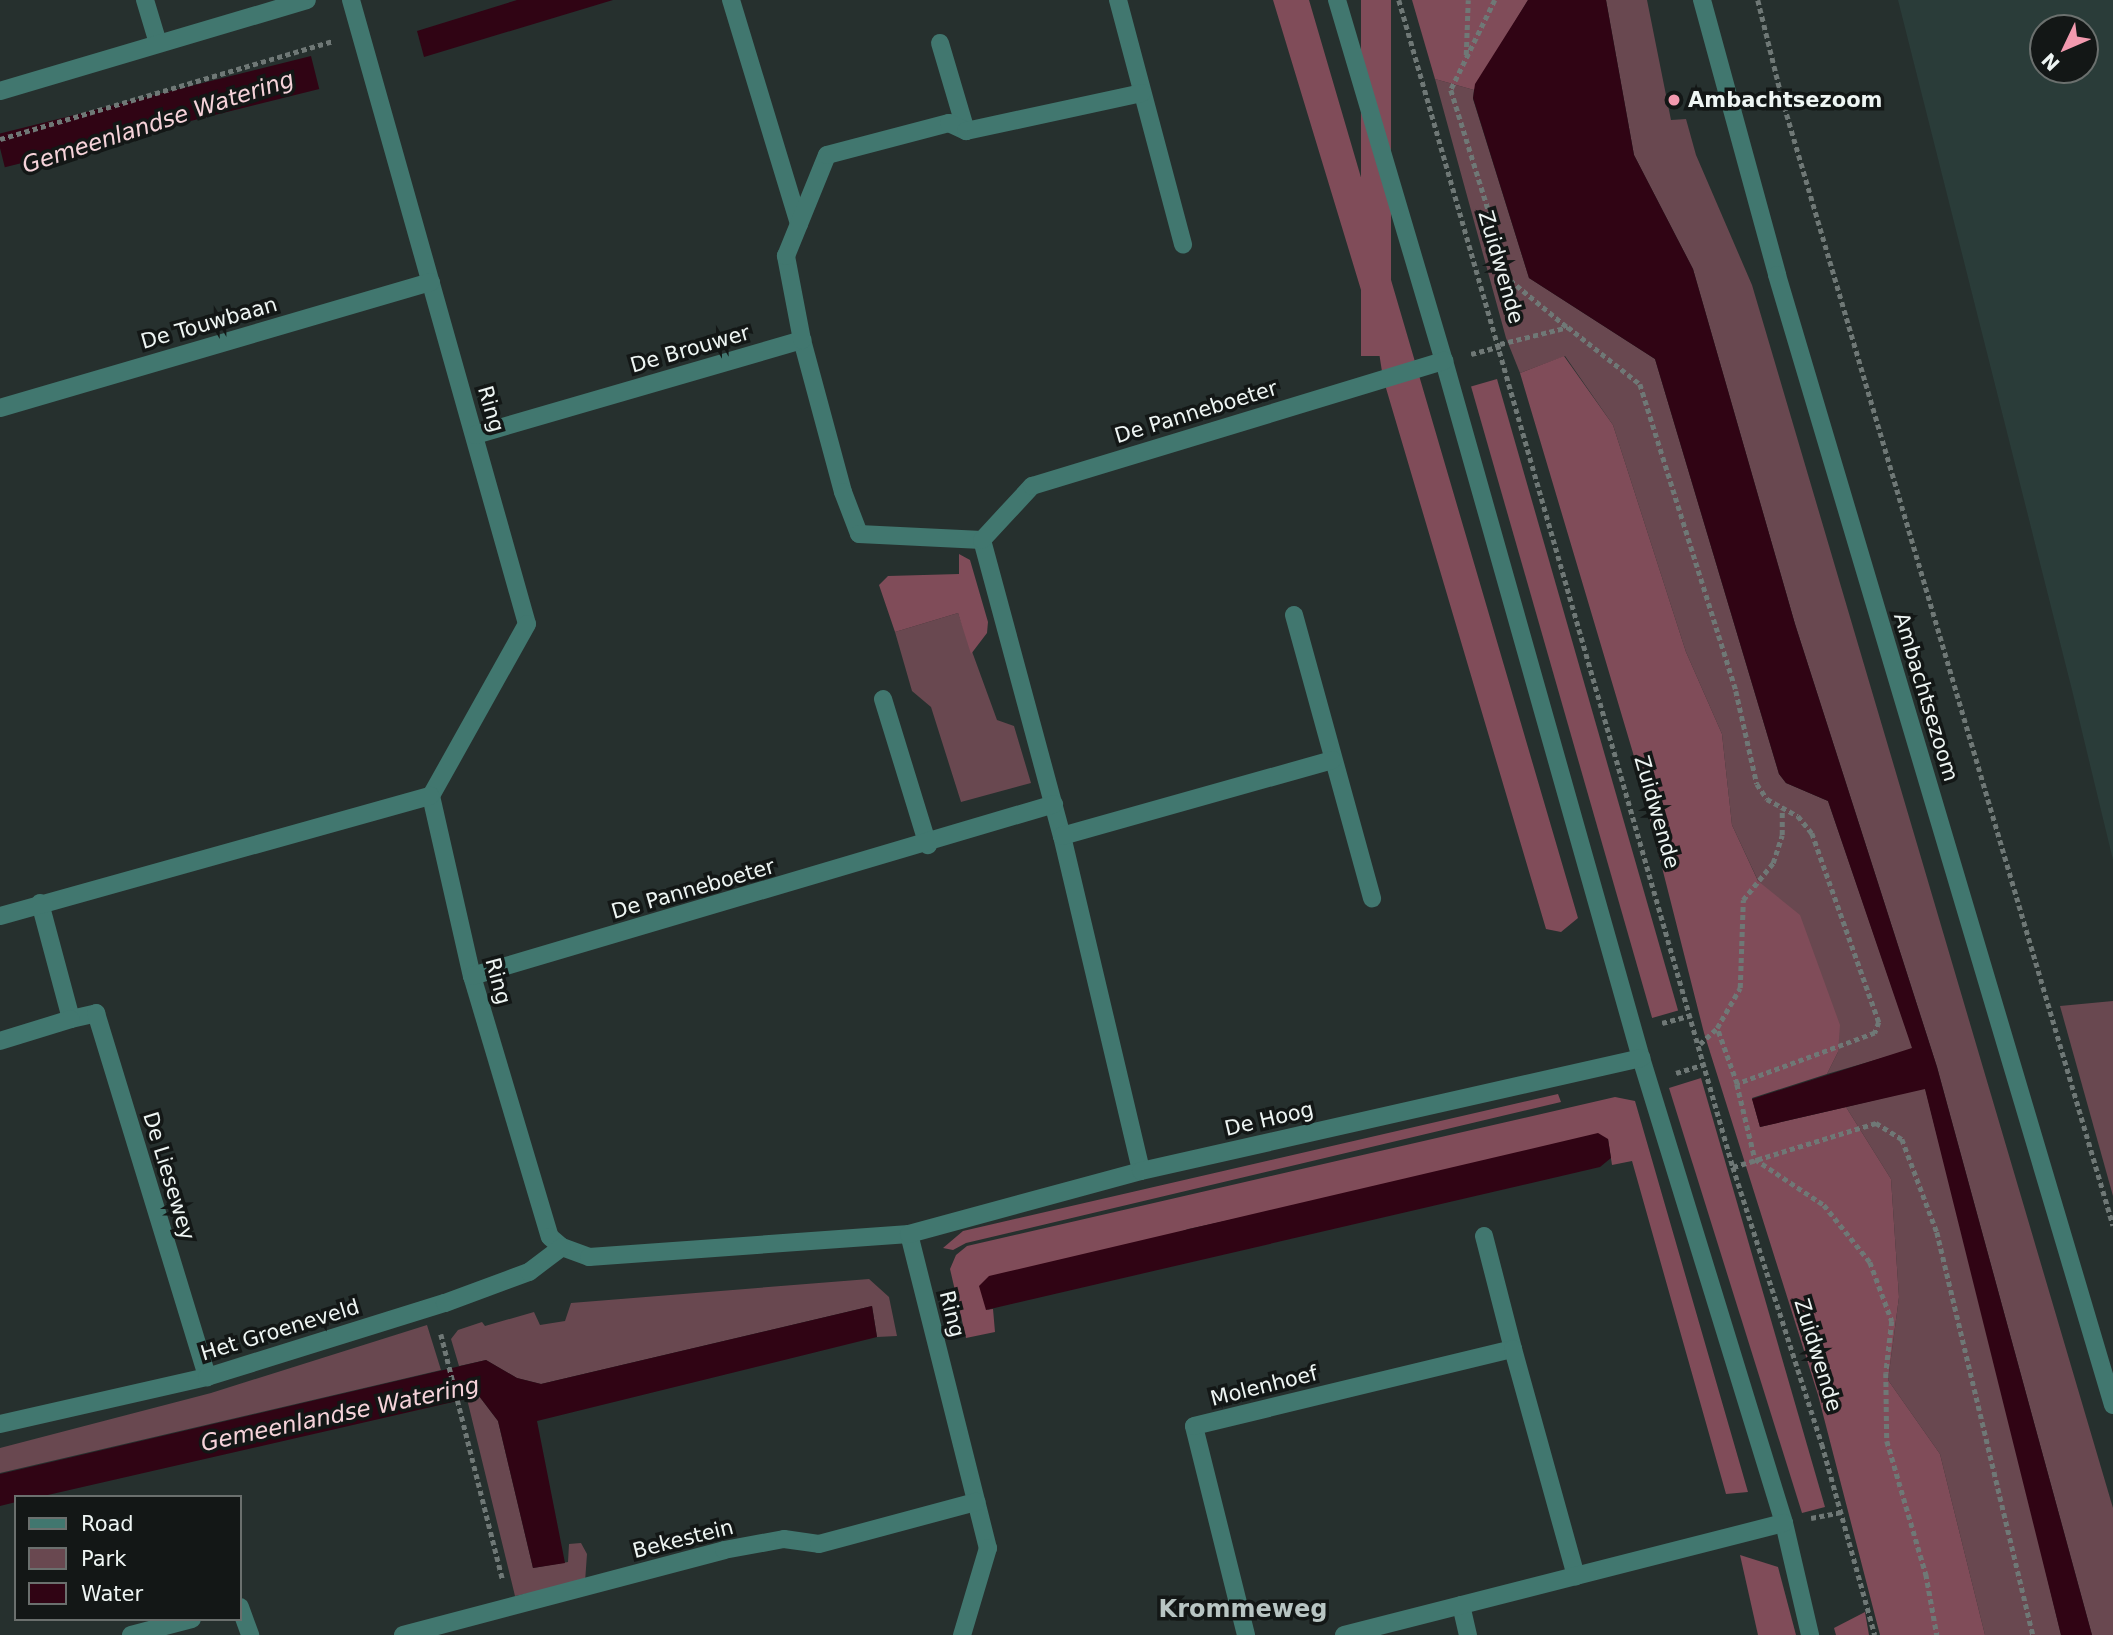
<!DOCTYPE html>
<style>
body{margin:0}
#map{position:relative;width:2113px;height:1635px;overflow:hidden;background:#26302e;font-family:"DejaVu Sans",sans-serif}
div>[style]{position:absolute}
.built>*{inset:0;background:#2a3c39}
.green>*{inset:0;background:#694850}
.forest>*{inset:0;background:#804c59;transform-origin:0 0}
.water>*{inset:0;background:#300414;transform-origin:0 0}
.path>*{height:4.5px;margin-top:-2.25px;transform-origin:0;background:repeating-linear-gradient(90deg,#6f7876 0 5px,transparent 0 8.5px)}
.minor>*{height:18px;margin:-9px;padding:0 9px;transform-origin:9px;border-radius:9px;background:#41776f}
.dots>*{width:19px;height:19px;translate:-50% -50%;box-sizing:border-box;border:4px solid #131716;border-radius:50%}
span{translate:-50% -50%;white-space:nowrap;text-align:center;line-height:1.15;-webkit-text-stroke:7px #131716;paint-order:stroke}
.poi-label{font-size:21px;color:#eef5f3;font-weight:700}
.left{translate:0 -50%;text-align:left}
.street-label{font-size:21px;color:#eef5f3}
.water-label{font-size:23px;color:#f6d3da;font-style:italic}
.quarter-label{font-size:24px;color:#b8c5c3;font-weight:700}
.legend{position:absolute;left:14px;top:1495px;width:228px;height:126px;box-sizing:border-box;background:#131716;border:2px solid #6b706e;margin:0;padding:9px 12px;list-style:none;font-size:21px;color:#eef5f3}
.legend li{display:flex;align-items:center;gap:14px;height:35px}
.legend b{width:35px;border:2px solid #6b706e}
.north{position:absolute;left:2029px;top:14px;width:70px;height:70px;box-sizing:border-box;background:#131716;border:2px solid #6b706e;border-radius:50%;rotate:226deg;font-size:19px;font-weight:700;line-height:28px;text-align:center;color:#eef5f3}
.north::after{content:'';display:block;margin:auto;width:24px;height:32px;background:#f29aaf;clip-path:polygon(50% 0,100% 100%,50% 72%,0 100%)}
</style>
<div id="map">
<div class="built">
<i style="clip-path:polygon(evenodd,1898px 0,2113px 0,2113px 860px,2072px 690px,1898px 0,2043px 28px,2085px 28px,2085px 70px,2043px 70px,2043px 28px)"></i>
</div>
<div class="green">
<i style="clip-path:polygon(1606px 0,1647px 0,1671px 120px,1686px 119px,1696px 155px,1752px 285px,2113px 1508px,2113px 1635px,2092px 1635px,1937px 1067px,1795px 624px,1693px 269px,1634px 155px)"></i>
<i style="clip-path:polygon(1435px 79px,1474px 90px,1473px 99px,1529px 278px,1655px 359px,1779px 774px,1786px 783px,1828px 801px,1913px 1049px,1827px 1074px,1838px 1052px,1732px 825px,1722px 734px,1686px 652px,1613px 425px,1565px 356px,1520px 373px,1506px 338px)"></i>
<i style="clip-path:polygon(958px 613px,997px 720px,1014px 726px,1031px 783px,961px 802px,931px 707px,912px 691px,895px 632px)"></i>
<i style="clip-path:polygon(2113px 1001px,2113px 1196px,2060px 1006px)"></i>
<i style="clip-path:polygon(1925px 1088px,2004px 1398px,2061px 1635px,1985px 1635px,1940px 1454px,1888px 1380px,1899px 1297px,1891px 1179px,1846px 1107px)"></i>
<i style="clip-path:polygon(869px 1279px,889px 1297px,897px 1336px,877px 1337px,872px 1306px,541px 1384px,517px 1378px,486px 1360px,459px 1366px,451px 1339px,458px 1330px,482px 1322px,485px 1326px,534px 1312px,540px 1325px,565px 1321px,571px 1303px)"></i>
<i style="clip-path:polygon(427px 1325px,441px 1370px,0 1473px,0 1448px,211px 1393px)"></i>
<i style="clip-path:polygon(479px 1396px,498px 1421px,533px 1568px,568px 1562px,569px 1544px,581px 1543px,587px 1554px,585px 1582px,515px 1596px,467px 1399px)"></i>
</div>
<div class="forest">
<i style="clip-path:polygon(1273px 0,1309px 0,1578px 918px,1561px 932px,1546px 929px,1383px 378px,1378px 346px)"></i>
<i style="left:1361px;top:0;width:30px;height:356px"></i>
<i style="clip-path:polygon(1412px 0,1528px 0,1474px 90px,1435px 79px)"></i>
<i style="clip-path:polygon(1564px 356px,1613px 425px,1686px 652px,1722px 734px,1732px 825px,1758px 881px,1800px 915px,1840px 1025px,1838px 1052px,1827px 1074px,1752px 1098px,1760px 1127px,1846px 1107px,1891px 1179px,1899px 1297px,1888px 1380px,1940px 1454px,1985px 1635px,1880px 1635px,1818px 1395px,1704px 1033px,1633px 753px,1520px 373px)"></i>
<i style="left:1497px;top:379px;width:657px;height:27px;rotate:74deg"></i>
<i style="clip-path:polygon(959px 554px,970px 560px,988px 622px,987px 633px,971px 654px,958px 613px,895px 632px,879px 585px,888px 576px,959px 574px)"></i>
<i style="clip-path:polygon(1701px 1078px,1825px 1507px,1802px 1513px,1669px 1088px)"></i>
<i style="clip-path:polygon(1558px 1094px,1561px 1102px,966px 1243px,953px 1250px,943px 1248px,963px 1231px)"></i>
<i style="clip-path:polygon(1615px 1097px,1635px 1101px,1748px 1492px,1726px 1494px,1632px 1161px,1612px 1165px,1608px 1139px,1188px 1229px,986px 1310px,993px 1309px,995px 1332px,966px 1338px,950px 1269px,956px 1255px,967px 1246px)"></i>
<i style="clip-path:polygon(1740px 1555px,1778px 1567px,1796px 1635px,1758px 1635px)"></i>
<i style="clip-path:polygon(1865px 1612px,1869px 1635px,1836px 1635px,1834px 1628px)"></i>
</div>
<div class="water">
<i style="clip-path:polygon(517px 0,613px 0,424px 57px,417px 31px)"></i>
<i style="clip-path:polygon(1528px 0,1606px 0,1634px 155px,1693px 269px,1795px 624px,1937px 1067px,2092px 1635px,2061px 1635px,1925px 1089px,1760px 1127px,1752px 1099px,1912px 1048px,1828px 801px,1786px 783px,1779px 774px,1655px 359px,1529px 278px,1473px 98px,1475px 84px)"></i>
<i style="left:311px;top:56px;width:34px;height:324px;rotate:76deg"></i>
<i style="clip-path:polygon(1598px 1133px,1608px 1139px,1611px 1158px,1600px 1167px,986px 1310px,979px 1286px,989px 1276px)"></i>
<i style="clip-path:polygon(872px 1306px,877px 1337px,537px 1421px,565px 1563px,533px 1568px,498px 1421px,479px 1396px,39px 1497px,16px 1497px,16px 1502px,0 1506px,0 1474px,486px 1360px,517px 1378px,541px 1384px)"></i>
</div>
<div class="path">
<i style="left:1399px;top:0;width:1214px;rotate:74.03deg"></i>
<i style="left:1733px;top:1167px;width:291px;rotate:72.2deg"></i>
<i style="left:1822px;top:1444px;width:198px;rotate:74.5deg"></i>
<i style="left:1495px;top:0;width:100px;rotate:116.1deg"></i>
<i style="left:1451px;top:90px;width:199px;rotate:72.7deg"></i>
<i style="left:1510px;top:280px;width:74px;rotate:39.5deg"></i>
<i style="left:1758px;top:0;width:101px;rotate:76.2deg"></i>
<i style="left:1782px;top:98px;width:1175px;rotate:73.63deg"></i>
<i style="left:1466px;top:55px;width:55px;rotate:-87.9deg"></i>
<i style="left:0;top:139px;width:347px;rotate:-16.4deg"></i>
<i style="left:1500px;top:344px;width:70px;rotate:-14deg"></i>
<i style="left:1568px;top:327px;width:92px;rotate:38.4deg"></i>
<i style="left:1640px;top:384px;width:322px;rotate:72.6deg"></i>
<i style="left:1736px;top:691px;width:95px;rotate:77.3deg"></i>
<i style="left:1757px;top:784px;width:18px;rotate:56deg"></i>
<i style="left:1767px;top:799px;width:35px;rotate:29deg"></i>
<i style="left:1798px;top:816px;width:22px;rotate:51deg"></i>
<i style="left:1812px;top:833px;width:201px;rotate:70.5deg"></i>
<i style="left:1879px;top:1022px;width:12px;rotate:110deg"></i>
<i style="left:1875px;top:1033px;width:147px;rotate:159.7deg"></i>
<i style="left:1737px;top:1084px;width:77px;rotate:76.5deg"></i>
<i style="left:1755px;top:1159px;width:83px;rotate:33.7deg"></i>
<i style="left:1824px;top:1205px;width:73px;rotate:51.1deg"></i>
<i style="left:1870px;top:1262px;width:63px;rotate:69.6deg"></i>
<i style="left:1892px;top:1321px;width:52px;rotate:96.6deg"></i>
<i style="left:1886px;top:1373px;width:68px;rotate:89.2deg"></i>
<i style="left:1887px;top:1441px;width:139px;rotate:73.7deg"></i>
<i style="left:1926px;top:1574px;width:62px;rotate:79.8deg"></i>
<i style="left:1471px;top:354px;width:31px;rotate:-15deg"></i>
<i style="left:1662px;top:1023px;width:31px;rotate:-15deg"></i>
<i style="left:1700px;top:1044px;width:23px;rotate:-43deg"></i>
<i style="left:1676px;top:1073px;width:31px;rotate:-17deg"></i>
<i style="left:1737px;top:1084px;width:59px;rotate:-109.7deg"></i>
<i style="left:1717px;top:1028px;width:46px;rotate:-60.1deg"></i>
<i style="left:1740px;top:988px;width:88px;rotate:-88deg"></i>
<i style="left:1743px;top:900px;width:48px;rotate:-51deg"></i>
<i style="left:1773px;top:863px;width:29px;rotate:-72deg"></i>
<i style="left:1782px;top:835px;width:26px;rotate:-90deg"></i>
<i style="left:1733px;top:1167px;width:150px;rotate:-17.1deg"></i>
<i style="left:1876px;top:1123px;width:31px;rotate:32deg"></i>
<i style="left:1902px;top:1139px;width:99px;rotate:69.4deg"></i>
<i style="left:1937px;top:1232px;width:414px;rotate:76.6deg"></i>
<i style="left:441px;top:1334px;width:254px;rotate:75.9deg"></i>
<i style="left:1811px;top:1518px;width:31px;rotate:-11deg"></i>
</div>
<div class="minor">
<i style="left:145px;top:0;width:45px;rotate:73.2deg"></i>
<i style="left:351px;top:0;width:648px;rotate:74.25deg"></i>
<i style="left:527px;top:624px;width:197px;rotate:119.2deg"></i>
<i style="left:431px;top:796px;width:185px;rotate:77.2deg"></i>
<i style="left:472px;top:976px;width:272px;rotate:73.4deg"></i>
<i style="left:550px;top:1237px;width:16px;rotate:40deg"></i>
<i style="left:562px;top:1247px;width:29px;rotate:20deg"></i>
<i style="left:589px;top:1257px;width:321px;rotate:-4.1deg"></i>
<i style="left:909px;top:1234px;width:324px;rotate:75.9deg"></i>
<i style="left:988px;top:1548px;width:91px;rotate:106.6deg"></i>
<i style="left:731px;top:0;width:234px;rotate:73.1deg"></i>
<i style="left:1118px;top:0;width:253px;rotate:75.1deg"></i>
<i style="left:1337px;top:0;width:377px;rotate:73.5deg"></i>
<i style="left:1444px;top:361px;width:724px;rotate:74.22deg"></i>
<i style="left:1641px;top:1058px;width:486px;rotate:72.9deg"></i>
<i style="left:1784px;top:1523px;width:115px;rotate:76.9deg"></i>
<i style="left:1702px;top:0;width:285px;rotate:74.7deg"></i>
<i style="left:1777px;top:275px;width:1179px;rotate:73.44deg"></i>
<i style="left:940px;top:43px;width:92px;rotate:73.5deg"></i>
<i style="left:0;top:91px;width:320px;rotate:-16.5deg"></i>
<i style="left:802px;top:340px;width:157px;rotate:74.9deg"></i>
<i style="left:843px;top:492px;width:45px;rotate:69.1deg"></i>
<i style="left:859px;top:534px;width:123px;rotate:2.8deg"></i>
<i style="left:982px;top:540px;width:307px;rotate:74.9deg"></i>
<i style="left:1062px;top:836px;width:344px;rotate:76.7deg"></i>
<i style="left:0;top:408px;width:449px;rotate:-16.3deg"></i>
<i style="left:475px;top:435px;width:341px;rotate:-16.2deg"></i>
<i style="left:802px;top:340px;width:86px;rotate:-100.8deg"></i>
<i style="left:786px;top:256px;width:109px;rotate:-67.9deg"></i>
<i style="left:827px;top:155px;width:126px;rotate:-14.7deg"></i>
<i style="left:949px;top:123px;width:19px;rotate:25deg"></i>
<i style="left:966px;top:131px;width:180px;rotate:-12.2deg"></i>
<i style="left:982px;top:540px;width:74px;rotate:-47.2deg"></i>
<i style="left:1032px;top:486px;width:431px;rotate:-16.9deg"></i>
<i style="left:1294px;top:615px;width:294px;rotate:74.6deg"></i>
<i style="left:883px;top:699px;width:153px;rotate:72.9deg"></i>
<i style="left:1062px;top:836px;width:281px;rotate:-15.7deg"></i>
<i style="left:40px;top:903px;width:120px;rotate:75deg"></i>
<i style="left:71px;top:1019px;width:26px;rotate:-13deg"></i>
<i style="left:96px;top:1013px;width:381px;rotate:73deg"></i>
<i style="left:0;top:916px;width:447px;rotate:-15.6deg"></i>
<i style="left:472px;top:976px;width:607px;rotate:-16.46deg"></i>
<i style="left:0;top:1041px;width:74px;rotate:-17.2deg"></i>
<i style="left:909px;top:1234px;width:240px;rotate:-15.2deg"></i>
<i style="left:1141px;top:1171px;width:513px;rotate:-12.73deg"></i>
<i style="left:1484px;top:1236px;width:117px;rotate:75.6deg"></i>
<i style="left:0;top:1424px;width:212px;rotate:-12.8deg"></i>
<i style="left:207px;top:1377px;width:249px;rotate:-17.3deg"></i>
<i style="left:445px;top:1303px;width:90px;rotate:-20.3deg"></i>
<i style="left:529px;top:1272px;width:41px;rotate:-37.1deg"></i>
<i style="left:1461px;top:1605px;width:31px;rotate:77deg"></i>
<i style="left:240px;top:1607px;width:30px;rotate:70deg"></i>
<i style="left:131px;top:1635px;width:63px;rotate:-14.7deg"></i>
<i style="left:403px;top:1635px;width:332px;rotate:-14.8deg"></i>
<i style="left:724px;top:1550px;width:61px;rotate:-10.4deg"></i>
<i style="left:784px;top:1539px;width:35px;rotate:8deg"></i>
<i style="left:819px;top:1544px;width:163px;rotate:-15deg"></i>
<i style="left:1246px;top:1635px;width:215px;rotate:-104deg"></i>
<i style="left:1194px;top:1426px;width:328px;rotate:-13.6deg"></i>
<i style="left:1513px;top:1349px;width:236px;rotate:74.5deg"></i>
<i style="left:1344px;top:1635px;width:454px;rotate:-14.3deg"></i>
</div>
<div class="dots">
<i style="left:1674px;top:100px;background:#f29aaf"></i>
</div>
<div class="poi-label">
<span class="left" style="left:1688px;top:100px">Ambachtsezoom</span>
</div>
<div class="street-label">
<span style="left:1501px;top:267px;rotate:74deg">Zuidwende</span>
<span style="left:209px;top:323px;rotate:-16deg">De Touwbaan</span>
<span style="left:690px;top:349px;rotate:-16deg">De Brouwer</span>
<span style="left:491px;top:409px;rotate:74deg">Ring</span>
<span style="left:1196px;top:412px;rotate:-17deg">De Panneboeter</span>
<span style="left:1926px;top:697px;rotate:73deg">Ambachtsezoom</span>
<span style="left:1657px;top:812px;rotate:74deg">Zuidwende</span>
<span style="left:693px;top:889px;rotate:-16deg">De Panneboeter</span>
<span style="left:498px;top:981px;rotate:75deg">Ring</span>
<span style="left:1269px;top:1119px;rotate:-13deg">De Hoog</span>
<span style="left:169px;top:1176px;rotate:73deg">De Liesewey</span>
<span style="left:952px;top:1314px;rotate:76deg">Ring</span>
<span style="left:280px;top:1330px;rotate:-17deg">Het Groeneveld</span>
<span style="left:1818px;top:1355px;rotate:73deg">Zuidwende</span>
<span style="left:1264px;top:1386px;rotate:-14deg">Molenhoef</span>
<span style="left:683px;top:1539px;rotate:-14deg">Bekestein</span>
</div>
<div class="water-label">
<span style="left:158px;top:122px;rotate:-18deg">Gemeenlandse Watering</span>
<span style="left:340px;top:1414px;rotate:-12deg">Gemeenlandse Watering</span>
</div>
<div class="quarter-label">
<span style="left:1243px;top:1610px">Krommeweg</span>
</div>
<ul class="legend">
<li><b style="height:9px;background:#41776f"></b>Road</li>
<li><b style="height:19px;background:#694850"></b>Park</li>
<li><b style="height:19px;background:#300414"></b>Water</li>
</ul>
<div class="north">N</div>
</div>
